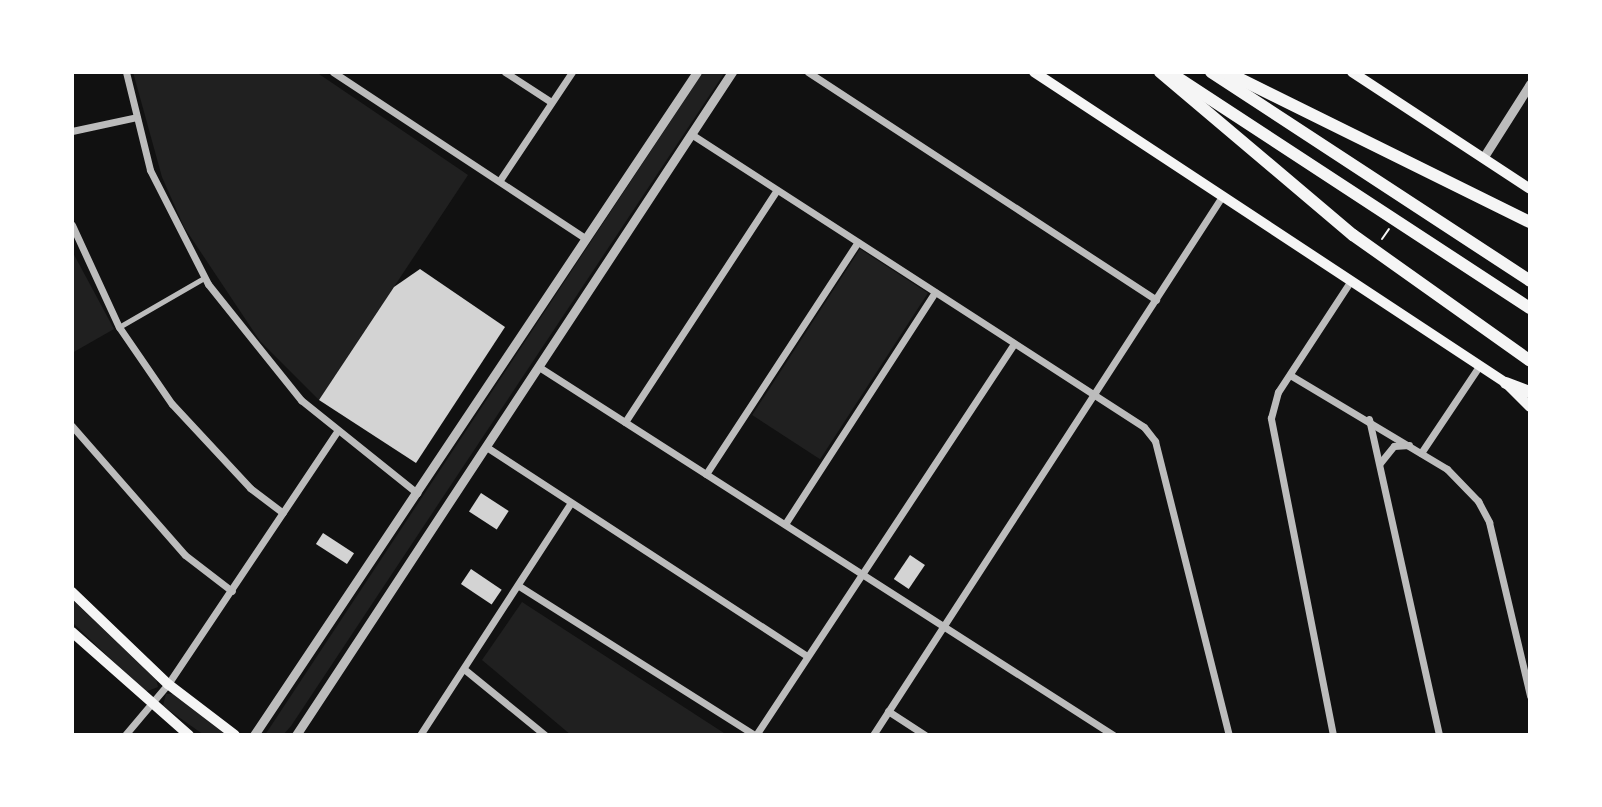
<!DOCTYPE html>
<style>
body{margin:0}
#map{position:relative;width:1602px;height:807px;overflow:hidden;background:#111;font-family:Arial,sans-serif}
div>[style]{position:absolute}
.green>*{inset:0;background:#202020;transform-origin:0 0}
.building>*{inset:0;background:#d3d3d3;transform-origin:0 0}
.path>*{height:2px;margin:-1px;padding:0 1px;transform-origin:1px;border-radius:1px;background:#f5f5f5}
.pedestrian>*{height:5px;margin:-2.5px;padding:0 2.5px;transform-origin:2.5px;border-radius:2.5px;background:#bcbcbc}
.minor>*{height:7px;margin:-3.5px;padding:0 3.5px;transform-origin:3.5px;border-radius:3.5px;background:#bcbcbc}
.tertiary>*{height:9px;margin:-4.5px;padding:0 4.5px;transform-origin:4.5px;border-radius:4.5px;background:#bcbcbc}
.secondary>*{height:10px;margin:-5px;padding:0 5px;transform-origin:5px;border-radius:5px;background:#f5f5f5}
.motorway>*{height:12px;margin:-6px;padding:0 6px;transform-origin:6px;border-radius:6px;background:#f5f5f5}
span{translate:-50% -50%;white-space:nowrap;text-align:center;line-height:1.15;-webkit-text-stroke:5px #fff;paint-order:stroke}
.frame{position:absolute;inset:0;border:74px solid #fff;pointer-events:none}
</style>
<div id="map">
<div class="green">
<i style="clip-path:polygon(133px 72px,316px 72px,468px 175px,319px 400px,260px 341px,184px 227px,162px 177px)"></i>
<i style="clip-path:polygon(703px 72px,725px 72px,291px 726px,283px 735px,265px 735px)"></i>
<i style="left:860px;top:249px;width:81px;height:198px;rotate:33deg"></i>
<i style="clip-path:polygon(72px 251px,114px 329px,72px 353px)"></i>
<i style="clip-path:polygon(72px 599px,156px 679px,158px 687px,145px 692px,72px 622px)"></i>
<i style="clip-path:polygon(522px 602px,727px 735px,571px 735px,482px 660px)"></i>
<i style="clip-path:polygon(166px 694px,174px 694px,226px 735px,204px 735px,163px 706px)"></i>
</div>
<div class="building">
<i style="clip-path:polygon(420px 269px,505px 327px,416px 463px,319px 400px,394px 287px)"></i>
<i style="left:481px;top:493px;width:33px;height:22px;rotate:33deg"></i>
<i style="left:323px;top:533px;width:37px;height:13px;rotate:33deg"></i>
<i style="left:910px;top:555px;width:18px;height:29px;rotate:34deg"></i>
<i style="left:471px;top:569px;width:37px;height:18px;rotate:34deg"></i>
</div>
<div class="path">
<i style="left:1382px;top:239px;width:12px;rotate:-55deg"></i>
</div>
<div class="pedestrian">
<i style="left:119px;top:327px;width:98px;rotate:-30deg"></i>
</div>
<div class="minor">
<i style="left:126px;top:72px;width:101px;rotate:76.2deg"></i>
<i style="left:150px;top:170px;width:128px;rotate:63deg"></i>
<i style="left:208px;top:284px;width:149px;rotate:51.3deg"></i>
<i style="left:301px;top:400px;width:149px;rotate:38.7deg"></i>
<i style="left:333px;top:72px;width:303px;rotate:33.4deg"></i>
<i style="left:505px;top:72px;width:55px;rotate:33.1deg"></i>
<i style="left:808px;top:72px;width:416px;rotate:33.2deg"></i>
<i style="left:72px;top:131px;width:66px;rotate:-12.2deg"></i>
<i style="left:691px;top:134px;width:539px;rotate:32.89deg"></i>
<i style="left:1144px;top:427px;width:18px;rotate:52deg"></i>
<i style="left:1155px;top:441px;width:303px;rotate:75.9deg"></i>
<i style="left:500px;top:180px;width:130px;rotate:-56.3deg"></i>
<i style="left:72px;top:225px;width:112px;rotate:65.3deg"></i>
<i style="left:119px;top:327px;width:93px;rotate:55.5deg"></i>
<i style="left:172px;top:404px;width:115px;rotate:47.1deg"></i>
<i style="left:250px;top:488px;width:41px;rotate:37.1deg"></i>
<i style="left:539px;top:367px;width:682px;rotate:32.66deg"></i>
<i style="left:1290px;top:375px;width:183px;rotate:30.9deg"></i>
<i style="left:1447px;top:469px;width:45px;rotate:45.9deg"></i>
<i style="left:1478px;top:501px;width:24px;rotate:62deg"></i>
<i style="left:1489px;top:522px;width:179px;rotate:76.7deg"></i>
<i style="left:1369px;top:419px;width:324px;rotate:77.5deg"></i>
<i style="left:625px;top:422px;width:277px;rotate:-56.8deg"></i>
<i style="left:72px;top:426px;width:171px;rotate:48.8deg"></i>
<i style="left:185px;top:555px;width:59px;rotate:37.5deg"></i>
<i style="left:488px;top:448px;width:381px;rotate:33.1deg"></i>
<i style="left:1421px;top:453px;width:102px;rotate:-56.2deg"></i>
<i style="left:1380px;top:463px;width:22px;rotate:-51deg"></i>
<i style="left:1394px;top:446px;width:15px;rotate:-4deg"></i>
<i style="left:706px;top:474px;width:277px;rotate:-56.8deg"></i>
<i style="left:785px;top:524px;width:276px;rotate:-57.1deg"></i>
<i style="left:519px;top:586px;width:279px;rotate:32.3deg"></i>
<i style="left:464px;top:669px;width:104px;rotate:39.2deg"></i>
<i style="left:888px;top:711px;width:44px;rotate:33deg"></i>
<i style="left:125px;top:735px;width:67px;rotate:-49.9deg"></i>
<i style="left:168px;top:684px;width:302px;rotate:-56.2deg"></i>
<i style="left:420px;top:735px;width:275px;rotate:-57deg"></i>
<i style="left:756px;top:735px;width:468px;rotate:-56.6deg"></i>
<i style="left:873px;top:735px;width:640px;rotate:-57.05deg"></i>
<i style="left:1333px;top:735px;width:323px;rotate:-101.1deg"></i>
<i style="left:1271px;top:418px;width:27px;rotate:-75deg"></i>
<i style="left:1278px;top:392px;width:131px;rotate:-56.8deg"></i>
</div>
<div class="tertiary">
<i style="left:1483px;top:158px;width:88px;rotate:-57.6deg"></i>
<i style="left:254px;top:735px;width:797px;rotate:-56.25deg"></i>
<i style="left:296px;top:735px;width:794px;rotate:-56.67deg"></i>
</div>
<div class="secondary">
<i style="left:1034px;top:72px;width:565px;rotate:33.38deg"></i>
<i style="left:1506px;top:383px;width:34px;rotate:45deg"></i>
<i style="left:1352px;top:72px;width:213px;rotate:33.3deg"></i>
<i style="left:72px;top:592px;width:133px;rotate:43.8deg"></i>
<i style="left:168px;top:684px;width:84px;rotate:37.3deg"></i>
<i style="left:72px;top:632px;width:156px;rotate:41.4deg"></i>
</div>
<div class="motorway">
<i style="left:1160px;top:72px;width:253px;rotate:40.2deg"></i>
<i style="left:1353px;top:235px;width:217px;rotate:35.4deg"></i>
<i style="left:1169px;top:72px;width:431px;rotate:33.2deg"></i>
<i style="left:1211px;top:72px;width:381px;rotate:33.2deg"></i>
<i style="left:1226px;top:72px;width:339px;rotate:26.3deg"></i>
<i style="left:1506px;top:383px;width:26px;rotate:21deg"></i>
</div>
<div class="frame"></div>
</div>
